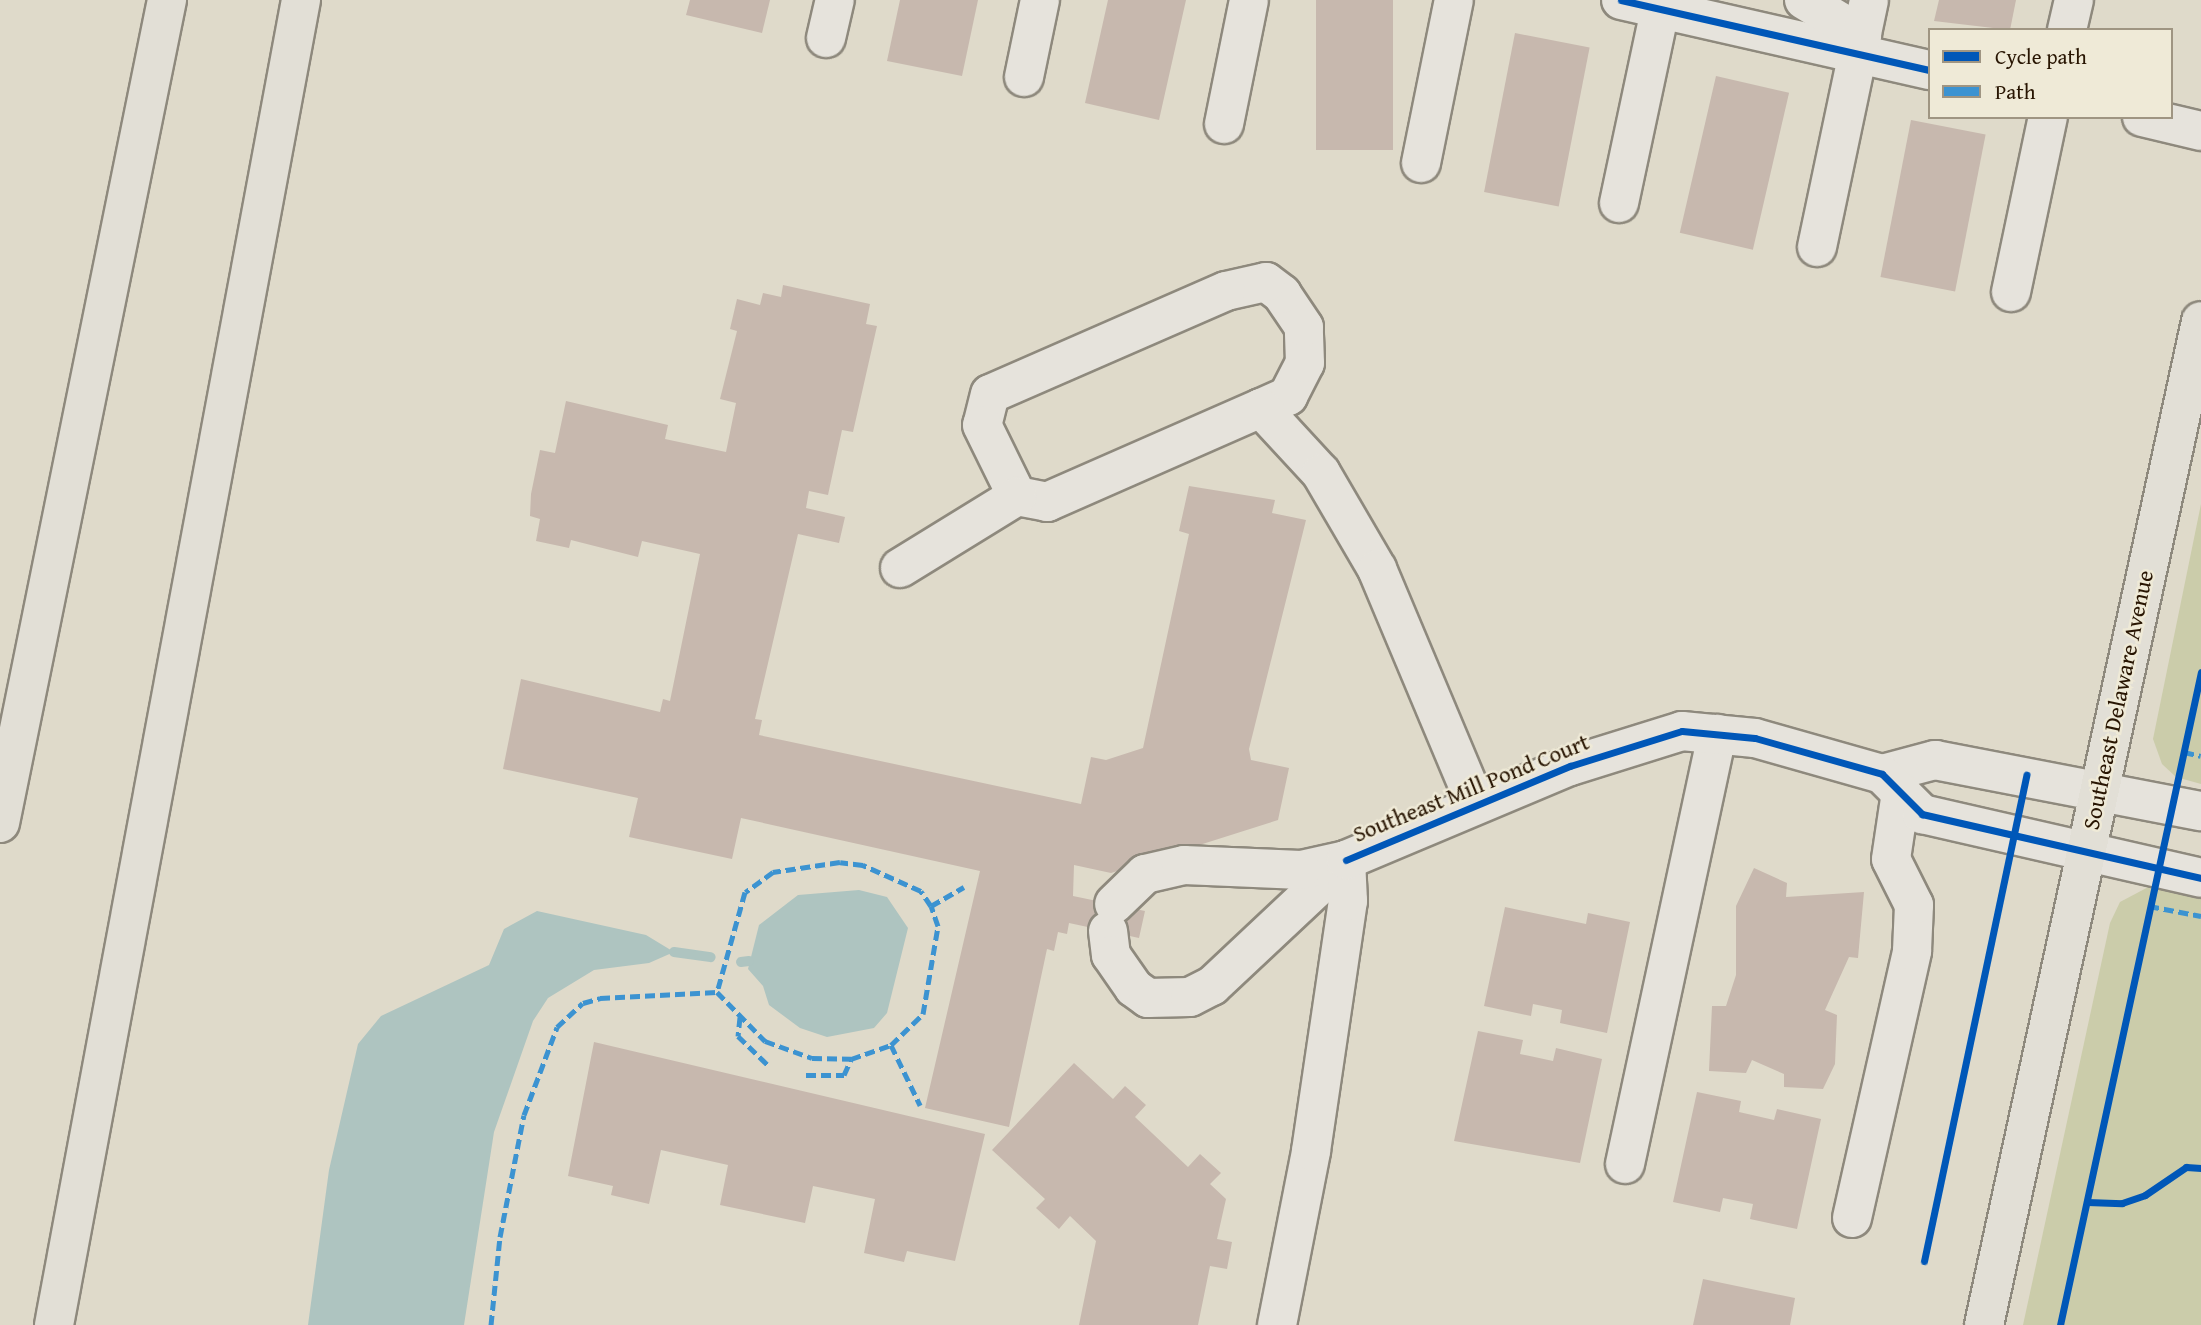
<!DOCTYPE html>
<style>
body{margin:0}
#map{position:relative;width:2201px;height:1325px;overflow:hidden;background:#dfdaca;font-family:"Gentium Book Plus",serif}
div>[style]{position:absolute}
.green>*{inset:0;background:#cbccaa}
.water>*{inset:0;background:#aec4c0}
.stream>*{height:10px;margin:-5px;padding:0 5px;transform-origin:5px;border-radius:5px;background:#aec4c0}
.building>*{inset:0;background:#c7b8ae;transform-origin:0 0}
.roads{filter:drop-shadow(2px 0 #8e897d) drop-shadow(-2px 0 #8e897d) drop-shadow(0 2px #8e897d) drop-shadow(0 -2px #8e897d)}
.minor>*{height:38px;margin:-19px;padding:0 19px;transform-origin:19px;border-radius:19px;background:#e6e3dc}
.major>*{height:38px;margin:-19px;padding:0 19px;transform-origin:19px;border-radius:19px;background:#e2dfd6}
.highway>*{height:38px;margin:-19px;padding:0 19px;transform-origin:19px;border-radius:19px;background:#e2dfd6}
.quiet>*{height:5px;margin-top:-2.5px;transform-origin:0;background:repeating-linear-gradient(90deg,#3c93d1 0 10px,transparent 0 15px)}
.cycleway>*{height:7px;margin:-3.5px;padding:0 3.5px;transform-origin:3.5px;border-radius:3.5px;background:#0057b8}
span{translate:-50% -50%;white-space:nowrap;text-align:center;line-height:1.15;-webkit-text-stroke:5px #efead7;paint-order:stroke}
.street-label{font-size:23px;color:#281502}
.legend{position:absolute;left:1928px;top:28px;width:245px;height:91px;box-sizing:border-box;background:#efead7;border:2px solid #9f9582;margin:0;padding:9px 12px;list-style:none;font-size:21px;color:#281502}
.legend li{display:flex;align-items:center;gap:14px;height:35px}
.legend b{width:35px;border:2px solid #9f9582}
</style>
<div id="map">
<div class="green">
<i style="clip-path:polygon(2201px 504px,2201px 784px,2176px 777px,2162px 764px,2153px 739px)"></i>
<i style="clip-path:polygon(2154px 884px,2201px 891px,2201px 1325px,2023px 1325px,2110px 923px,2120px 902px)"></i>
</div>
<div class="water">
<i style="clip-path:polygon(859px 890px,887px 897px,908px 928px,887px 1013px,874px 1028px,827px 1037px,800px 1028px,769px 1005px,763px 986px,748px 969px,759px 925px,798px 895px)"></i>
<i style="clip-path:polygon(537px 911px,646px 935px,674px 952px,649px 963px,594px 970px,548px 998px,533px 1021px,494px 1132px,464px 1325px,308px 1325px,329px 1170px,358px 1044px,381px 1016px,489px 965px,504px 929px)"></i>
</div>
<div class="stream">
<i style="left:674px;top:952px;width:37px;rotate:8deg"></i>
<i style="left:741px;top:962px;width:8px;rotate:-7deg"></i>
</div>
<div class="building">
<i style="clip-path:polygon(690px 0,770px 0,762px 33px,686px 15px)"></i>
<i style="clip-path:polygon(900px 0,978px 0,962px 76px,887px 61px)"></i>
<i style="clip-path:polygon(1108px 0,1186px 0,1159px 120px,1085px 103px)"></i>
<i style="left:1316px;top:0;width:77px;height:150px"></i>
<i style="clip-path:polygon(1939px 0,2016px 0,2010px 30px,1934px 21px)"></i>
<i style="left:1515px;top:33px;width:76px;height:162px;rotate:11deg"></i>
<i style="left:1716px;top:76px;width:75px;height:161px;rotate:13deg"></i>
<i style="left:1911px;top:120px;width:76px;height:160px;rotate:11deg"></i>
<i style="clip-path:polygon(783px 285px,870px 304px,866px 324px,877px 326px,853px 432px,842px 430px,828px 495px,809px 491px,806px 508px,845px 517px,839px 543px,798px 534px,755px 719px,762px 720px,759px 735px,1081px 804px,1091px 757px,1106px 760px,1143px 748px,1189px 534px,1179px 531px,1189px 486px,1275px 500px,1272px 513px,1306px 520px,1249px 749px,1251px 760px,1289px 768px,1278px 820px,1111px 873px,1074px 865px,1073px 896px,1145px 911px,1139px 938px,1069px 923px,1067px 934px,1058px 932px,1054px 951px,1047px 949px,1009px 1127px,925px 1108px,980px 871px,741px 818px,732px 859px,629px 837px,638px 798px,503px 769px,521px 679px,660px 712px,663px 699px,670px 701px,700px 554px,642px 541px,638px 557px,571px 540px,569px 548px,536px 541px,540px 519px,530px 516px,531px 494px,540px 450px,555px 453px,566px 401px,668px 425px,665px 439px,726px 452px,736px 403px,720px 399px,737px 331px,730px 329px,737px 299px,760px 305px,763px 293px,781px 297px)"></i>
<i style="clip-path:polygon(1754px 868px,1787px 883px,1786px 897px,1864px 892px,1858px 958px,1849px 957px,1825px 1010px,1837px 1015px,1835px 1064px,1823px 1089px,1784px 1087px,1784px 1074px,1752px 1060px,1746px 1073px,1709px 1071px,1712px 1006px,1726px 1006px,1736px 975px,1736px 906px)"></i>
<i style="clip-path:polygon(1505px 907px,1586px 924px,1588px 913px,1630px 922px,1607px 1033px,1560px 1023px,1562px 1010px,1533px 1004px,1531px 1016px,1484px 1006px)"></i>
<i style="clip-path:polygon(1478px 1031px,1523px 1040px,1520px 1054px,1553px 1061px,1556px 1048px,1602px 1059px,1580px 1163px,1454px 1141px)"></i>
<i style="clip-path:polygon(594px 1042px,985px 1134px,955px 1261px,907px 1251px,904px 1262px,864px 1253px,875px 1199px,813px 1186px,805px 1223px,720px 1205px,728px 1165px,661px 1150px,649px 1204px,611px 1195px,613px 1186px,568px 1176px)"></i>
<i style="clip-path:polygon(1074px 1063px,1113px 1099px,1125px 1086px,1146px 1105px,1135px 1117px,1188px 1167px,1200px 1154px,1221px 1173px,1210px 1184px,1226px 1199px,1217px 1239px,1232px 1242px,1227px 1269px,1210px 1266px,1198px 1325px,1079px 1325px,1096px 1241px,1070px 1216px,1059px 1229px,1036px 1208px,1045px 1199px,992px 1150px)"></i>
<i style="clip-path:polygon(1697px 1092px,1741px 1101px,1739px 1112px,1774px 1120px,1777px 1109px,1821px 1119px,1797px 1229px,1750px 1219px,1753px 1204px,1723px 1198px,1720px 1212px,1673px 1202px)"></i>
<i style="clip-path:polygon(1703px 1279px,1795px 1298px,1790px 1325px,1693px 1325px)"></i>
</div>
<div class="roads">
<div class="minor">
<i style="left:1621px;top:0;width:317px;rotate:12.8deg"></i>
<i style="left:1804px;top:0;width:68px;rotate:31.1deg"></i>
<i style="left:2067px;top:30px;width:31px;rotate:-77deg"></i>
<i style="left:826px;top:38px;width:39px;rotate:-77deg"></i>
<i style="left:1024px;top:77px;width:79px;rotate:-78.3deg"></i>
<i style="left:2142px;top:117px;width:61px;rotate:13.3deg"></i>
<i style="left:1224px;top:124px;width:126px;rotate:-78.6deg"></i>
<i style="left:1421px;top:163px;width:166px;rotate:-78.6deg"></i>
<i style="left:1619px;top:203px;width:208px;rotate:-78deg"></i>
<i style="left:1817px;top:247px;width:252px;rotate:-78.1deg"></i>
<i style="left:2011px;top:292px;width:179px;rotate:-78.1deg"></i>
<i style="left:1261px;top:408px;width:30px;rotate:-24deg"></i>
<i style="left:1288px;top:396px;width:37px;rotate:-63deg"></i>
<i style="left:1305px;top:363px;width:36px;rotate:-92deg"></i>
<i style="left:1304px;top:327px;width:40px;rotate:-124deg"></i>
<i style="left:1282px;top:294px;width:20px;rotate:-143deg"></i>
<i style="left:1266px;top:282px;width:41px;rotate:167.3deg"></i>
<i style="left:1226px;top:291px;width:257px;rotate:156.4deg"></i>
<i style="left:990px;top:394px;width:32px;rotate:104deg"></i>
<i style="left:982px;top:425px;width:79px;rotate:63.8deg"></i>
<i style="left:1017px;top:496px;width:31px;rotate:11deg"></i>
<i style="left:1047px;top:502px;width:234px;rotate:-23.7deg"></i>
<i style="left:1261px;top:408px;width:88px;rotate:47.3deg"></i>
<i style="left:1321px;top:473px;width:111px;rotate:59.7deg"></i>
<i style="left:1377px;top:569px;width:255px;rotate:67.2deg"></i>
<i style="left:900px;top:568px;width:137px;rotate:-31.6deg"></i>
<i style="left:1882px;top:774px;width:55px;rotate:-14.8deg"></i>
<i style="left:1935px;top:760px;width:271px;rotate:10.9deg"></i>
<i style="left:1108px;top:931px;width:24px;rotate:83deg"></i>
<i style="left:1111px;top:955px;width:40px;rotate:55.1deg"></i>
<i style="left:1134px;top:988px;width:17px;rotate:36deg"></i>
<i style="left:1148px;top:998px;width:42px;rotate:-1.4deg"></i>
<i style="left:1190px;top:997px;width:25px;rotate:-27deg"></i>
<i style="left:1212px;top:986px;width:184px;rotate:-43.2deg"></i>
<i style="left:1346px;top:860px;width:46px;rotate:167.5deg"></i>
<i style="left:1301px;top:870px;width:117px;rotate:-177.6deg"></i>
<i style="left:1184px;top:865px;width:40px;rotate:167deg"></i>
<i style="left:1145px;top:874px;width:43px;rotate:135.9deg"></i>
<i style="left:1625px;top:1164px;width:440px;rotate:-77.9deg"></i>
<i style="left:1852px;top:1218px;width:274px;rotate:-77.3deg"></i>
<i style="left:1912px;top:951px;width:46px;rotate:-87.5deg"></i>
<i style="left:1914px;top:905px;width:51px;rotate:-116.6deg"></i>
<i style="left:1891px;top:859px;width:68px;rotate:-81.5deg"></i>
<i style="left:1277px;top:1325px;width:177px;rotate:-78.9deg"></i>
<i style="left:1311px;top:1151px;width:253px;rotate:-81.6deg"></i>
<i style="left:1348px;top:901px;width:41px;rotate:-92.8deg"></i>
<i style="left:1346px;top:860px;width:243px;rotate:-22.8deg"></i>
<i style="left:1570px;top:766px;width:117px;rotate:-17.4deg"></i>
<i style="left:1682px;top:731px;width:73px;rotate:5.5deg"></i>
<i style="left:1755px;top:738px;width:132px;rotate:15.8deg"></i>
<i style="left:1882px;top:774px;width:57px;rotate:45deg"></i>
<i style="left:1922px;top:814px;width:286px;rotate:12.9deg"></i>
</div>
<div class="major">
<i style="left:1984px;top:1325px;width:1027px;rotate:-77.8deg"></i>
</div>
<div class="highway">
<i style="left:0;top:823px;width:840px;rotate:-78.53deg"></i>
<i style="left:54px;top:1325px;width:1348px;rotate:-79.44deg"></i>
</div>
</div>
<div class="quiet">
<i style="left:2184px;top:752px;width:17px;rotate:13deg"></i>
<i style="left:931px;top:906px;width:18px;rotate:-124deg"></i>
<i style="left:921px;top:891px;width:64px;rotate:-155.9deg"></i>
<i style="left:863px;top:865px;width:23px;rotate:-173deg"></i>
<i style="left:840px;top:862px;width:68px;rotate:171.5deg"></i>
<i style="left:773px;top:872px;width:34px;rotate:144deg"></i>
<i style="left:745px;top:892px;width:104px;rotate:105.6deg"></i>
<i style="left:717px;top:992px;width:69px;rotate:45.6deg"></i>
<i style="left:765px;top:1041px;width:50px;rotate:19.9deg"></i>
<i style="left:812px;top:1058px;width:39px;rotate:1deg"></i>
<i style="left:851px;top:1059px;width:42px;rotate:-19.3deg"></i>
<i style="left:891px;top:1045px;width:45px;rotate:-44.1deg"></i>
<i style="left:923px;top:1014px;width:89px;rotate:-80.3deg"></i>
<i style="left:938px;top:926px;width:21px;rotate:-109deg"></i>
<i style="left:931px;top:906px;width:38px;rotate:-30deg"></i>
<i style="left:2149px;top:906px;width:53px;rotate:10.9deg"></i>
<i style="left:740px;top:1017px;width:19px;rotate:96deg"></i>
<i style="left:738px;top:1036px;width:43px;rotate:44.1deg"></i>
<i style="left:891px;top:1045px;width:67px;rotate:64.2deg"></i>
<i style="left:806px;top:1075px;width:38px"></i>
<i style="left:844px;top:1075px;width:17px;rotate:-66deg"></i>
<i style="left:491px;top:1325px;width:88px;rotate:-84.2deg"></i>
<i style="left:500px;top:1237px;width:124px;rotate:-78.9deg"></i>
<i style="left:524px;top:1115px;width:94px;rotate:-69.4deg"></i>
<i style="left:557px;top:1027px;width:35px;rotate:-43deg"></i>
<i style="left:583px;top:1003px;width:18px;rotate:-16deg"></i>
<i style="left:600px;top:998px;width:117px;rotate:-2.9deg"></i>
</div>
<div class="cycleway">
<i style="left:1621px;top:0;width:317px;rotate:12.8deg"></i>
<i style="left:1346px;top:860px;width:243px;rotate:-22.8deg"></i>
<i style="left:1570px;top:766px;width:117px;rotate:-17.4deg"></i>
<i style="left:1682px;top:731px;width:73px;rotate:5.5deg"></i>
<i style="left:1755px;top:738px;width:132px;rotate:15.8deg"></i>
<i style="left:1882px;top:774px;width:57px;rotate:45deg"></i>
<i style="left:1922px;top:814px;width:286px;rotate:12.9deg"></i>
<i style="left:2087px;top:1202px;width:35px;rotate:2deg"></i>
<i style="left:2122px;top:1203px;width:24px;rotate:-19deg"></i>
<i style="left:2145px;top:1195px;width:50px;rotate:-34.3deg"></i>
<i style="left:2186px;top:1167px;width:15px;rotate:4deg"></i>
<i style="left:1924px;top:1261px;width:497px;rotate:-78.1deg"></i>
<i style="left:2060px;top:1325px;width:668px;rotate:-77.82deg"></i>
</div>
<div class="street-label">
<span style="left:2118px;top:700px;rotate:-78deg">Southeast Delaware Avenue</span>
<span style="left:1471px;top:788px;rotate:-22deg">Southeast Mill Pond Court</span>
</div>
<ul class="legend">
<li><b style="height:9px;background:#0057b8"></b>Cycle path</li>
<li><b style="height:9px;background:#3c93d1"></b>Path</li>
</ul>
</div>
